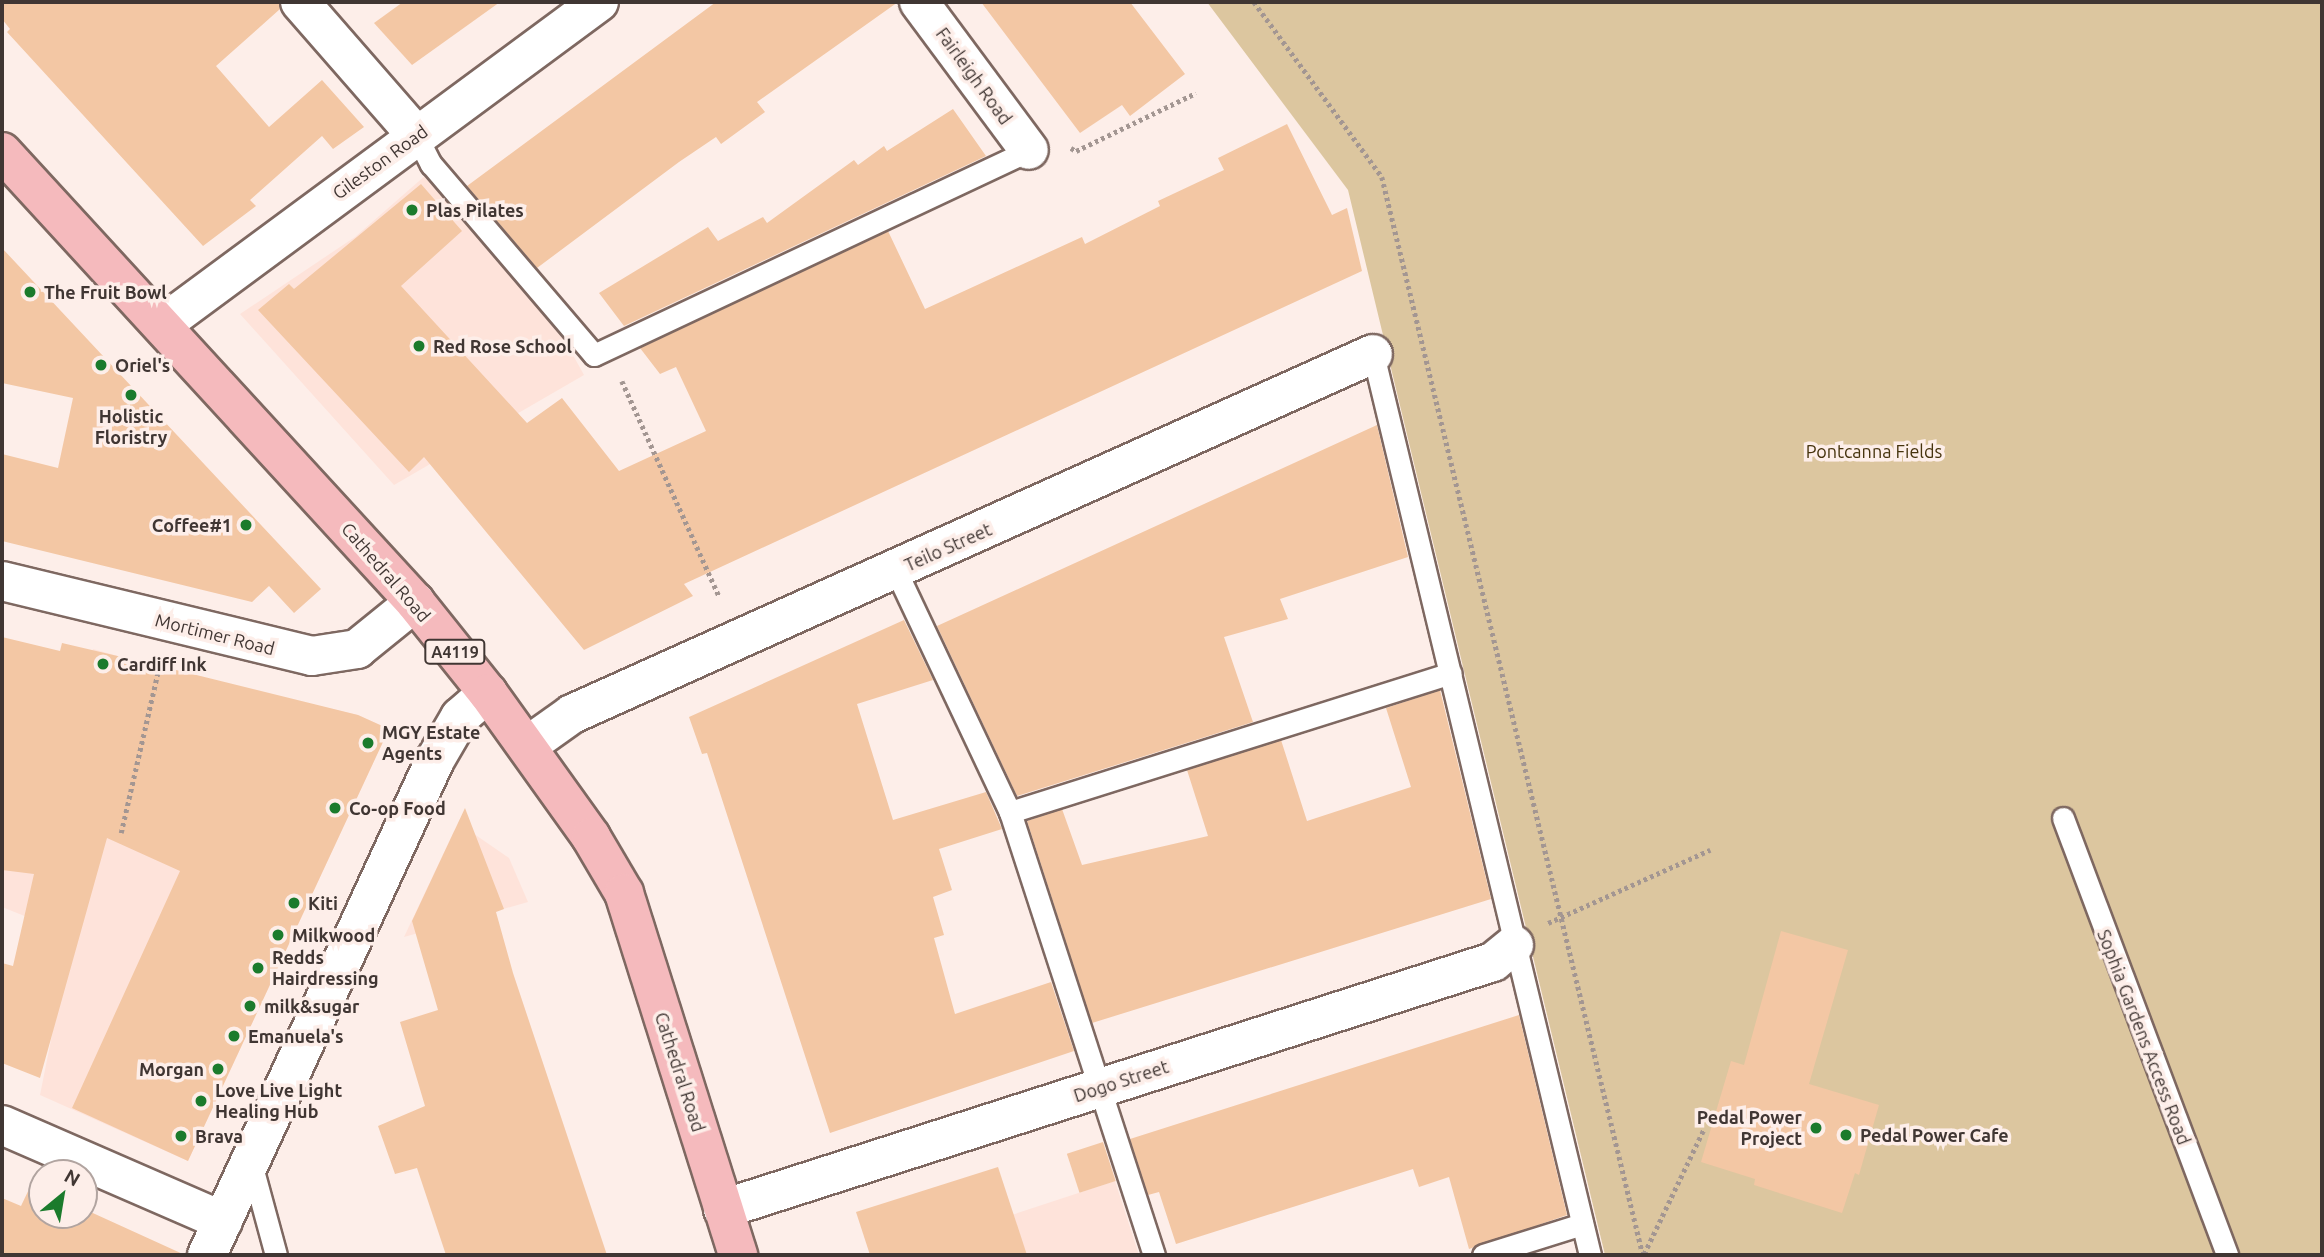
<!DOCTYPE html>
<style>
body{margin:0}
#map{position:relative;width:2324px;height:1257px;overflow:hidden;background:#fdeee9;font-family:Ubuntu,sans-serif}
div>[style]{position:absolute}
.built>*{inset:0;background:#fee3da}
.green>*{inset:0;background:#dcc69f}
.building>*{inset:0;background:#f3c7a4;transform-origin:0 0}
.path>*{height:4.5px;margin-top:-2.25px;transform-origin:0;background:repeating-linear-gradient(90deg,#a39692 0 3.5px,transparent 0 7px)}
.roads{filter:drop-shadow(2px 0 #7e6861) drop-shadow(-2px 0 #7e6861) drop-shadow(0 2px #7e6861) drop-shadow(0 -2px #7e6861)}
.service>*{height:21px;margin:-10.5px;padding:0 10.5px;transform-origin:10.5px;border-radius:10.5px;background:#fff}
.minor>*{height:38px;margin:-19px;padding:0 19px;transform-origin:19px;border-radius:19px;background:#fff}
.primary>*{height:38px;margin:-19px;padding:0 19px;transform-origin:19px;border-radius:19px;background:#f5babd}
.dots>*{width:19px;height:19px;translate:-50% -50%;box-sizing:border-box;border:4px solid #fdeee9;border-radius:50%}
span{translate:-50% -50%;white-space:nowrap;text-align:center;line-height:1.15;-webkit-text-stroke:7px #fdeee9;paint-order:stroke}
.shield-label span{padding:2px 5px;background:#fdeee9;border:2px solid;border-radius:5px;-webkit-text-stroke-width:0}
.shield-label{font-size:16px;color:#403633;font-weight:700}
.street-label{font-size:18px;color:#403633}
.poi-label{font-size:18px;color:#403633;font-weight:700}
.left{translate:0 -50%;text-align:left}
.right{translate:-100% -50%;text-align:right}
.park-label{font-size:18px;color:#46330d}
.frame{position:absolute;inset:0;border:4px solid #403633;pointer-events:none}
.north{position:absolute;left:28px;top:1159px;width:70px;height:70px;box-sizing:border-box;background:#fdeee9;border:2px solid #b1a4a0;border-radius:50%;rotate:30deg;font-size:19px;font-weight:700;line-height:28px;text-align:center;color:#403633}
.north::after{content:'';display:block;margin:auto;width:24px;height:32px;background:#1b7b2c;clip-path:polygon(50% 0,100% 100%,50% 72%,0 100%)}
</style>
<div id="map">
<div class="built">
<i style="clip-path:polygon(426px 175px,562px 335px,584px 375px,394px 485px,240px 314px,355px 237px)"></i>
<i style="clip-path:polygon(93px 649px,125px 658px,111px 712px,249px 690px,358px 715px,389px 729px,188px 1161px,40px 1095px,72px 935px,2px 907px,2px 805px,51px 816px)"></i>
<i style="clip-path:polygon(464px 827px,509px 858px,528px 902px,404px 937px,454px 831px)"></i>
<i style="clip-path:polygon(1115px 1181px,1139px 1255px,890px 1255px)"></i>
</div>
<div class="green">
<i style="clip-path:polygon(1207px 2px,2322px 2px,2322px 1255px,1605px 1255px,1348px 190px)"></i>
</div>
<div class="building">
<i style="clip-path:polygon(2px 2px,279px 2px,280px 9px,216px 66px,269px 127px,322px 80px,364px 127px,333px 149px,322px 136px,250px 200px,256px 206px,203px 246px,7px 32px,10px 29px,2px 19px)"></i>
<i style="clip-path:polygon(403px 2px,500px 2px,412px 65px,374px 23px)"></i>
<i style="clip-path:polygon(716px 2px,898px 2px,757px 102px,765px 112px,721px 144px,716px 137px,679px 162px,537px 268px,467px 186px)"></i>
<i style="clip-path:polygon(981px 2px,1130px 2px,1185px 74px,1130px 116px,1122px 105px,1080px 133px)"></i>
<i style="clip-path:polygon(953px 109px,986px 156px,624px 326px,599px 293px,708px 227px,718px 241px,763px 217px,767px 223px,854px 160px,858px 165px,884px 146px,887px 151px)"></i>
<i style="clip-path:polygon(1287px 124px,1332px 215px,1347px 208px,1362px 271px,684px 584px,693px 596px,584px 650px,424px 457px,409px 472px,258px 310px,289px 284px,294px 289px,421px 184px,462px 231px,401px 286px,527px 423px,562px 398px,619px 471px,706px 431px,676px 367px,660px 374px,640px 348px,888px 231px,925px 309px,1082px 237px,1085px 244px,1160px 206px,1158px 201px,1224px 170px,1218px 158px)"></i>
<i style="clip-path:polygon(2px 248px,321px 589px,294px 613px,269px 586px,252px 602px,2px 541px,2px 454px,58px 468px,73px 398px,2px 383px)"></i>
<i style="clip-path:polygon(1377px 425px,1408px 557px,1280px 599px,1288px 619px,1224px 637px,1253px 722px,1017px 796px,937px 626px)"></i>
<i style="clip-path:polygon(904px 620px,933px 680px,857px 704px,893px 820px,986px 792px,1002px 829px,939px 849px,952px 890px,933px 897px,944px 935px,934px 938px,955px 1014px,1051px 982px,1074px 1051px,830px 1133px,707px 753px,702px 754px,689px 717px)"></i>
<i style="clip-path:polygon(2px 637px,60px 651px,62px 643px,156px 665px,358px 715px,389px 729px,188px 1161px,72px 1108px,180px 871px,107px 838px,40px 1078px,2px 1063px,2px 963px,13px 966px,34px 874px,2px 870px)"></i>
<i style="clip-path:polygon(1440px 690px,1491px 899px,1092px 1023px,1027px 821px,1062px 809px,1082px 865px,1208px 836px,1187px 770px,1281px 740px,1307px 821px,1411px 787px,1386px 708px)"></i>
<i style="clip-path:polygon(465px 808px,504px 909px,496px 912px,513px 973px,607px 1255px,446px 1255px,417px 1168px,395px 1174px,378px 1126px,425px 1106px,400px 1022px,438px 1010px,412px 921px)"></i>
<i style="clip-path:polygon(1781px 931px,1848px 950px,1809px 1084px,1879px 1105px,1859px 1175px,1855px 1173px,1842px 1213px,1754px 1185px,1755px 1179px,1701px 1162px,1731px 1061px,1744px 1065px)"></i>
<i style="clip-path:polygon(1519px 1015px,1567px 1215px,1469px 1249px,1449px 1177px,1419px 1187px,1413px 1169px,1176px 1244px,1159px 1192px,1148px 1195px,1130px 1139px)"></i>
<i style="left:1103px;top:1142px;width:41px;height:38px;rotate:72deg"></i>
<i style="clip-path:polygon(998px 1167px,1027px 1255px,870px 1255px,856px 1212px)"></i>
<i style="clip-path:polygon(31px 1185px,42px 1190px,42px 1215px,84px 1215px,84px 1209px,185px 1255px,2px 1255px,2px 1198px,21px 1206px)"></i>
</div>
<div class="path">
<i style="left:1254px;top:2px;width:217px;rotate:53.8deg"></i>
<i style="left:1382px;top:177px;width:1109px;rotate:76.39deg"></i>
<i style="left:1071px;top:148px;width:6px;rotate:31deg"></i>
<i style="left:1076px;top:151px;width:133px;rotate:-25.8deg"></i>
<i style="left:622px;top:381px;width:236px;rotate:65.7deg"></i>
<i style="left:121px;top:833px;width:174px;rotate:-77.1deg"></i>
<i style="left:1548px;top:923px;width:178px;rotate:-24.3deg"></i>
<i style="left:1644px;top:1254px;width:139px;rotate:-64.4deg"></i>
</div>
<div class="roads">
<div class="service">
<i style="left:416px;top:135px;width:33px;rotate:63deg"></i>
<i style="left:431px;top:164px;width:251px;rotate:49.5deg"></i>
<i style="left:594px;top:355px;width:481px;rotate:-25.2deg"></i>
<i style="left:1373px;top:354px;width:927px;rotate:76.46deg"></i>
<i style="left:896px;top:571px;width:267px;rotate:64.7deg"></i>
<i style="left:1010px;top:812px;width:466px;rotate:72deg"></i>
<i style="left:1010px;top:812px;width:462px;rotate:-17.5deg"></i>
<i style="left:2063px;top:818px;width:467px;rotate:69.4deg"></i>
<i style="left:251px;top:1163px;width:95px;rotate:74.8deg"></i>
<i style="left:1483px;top:1255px;width:104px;rotate:-17.4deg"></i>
</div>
<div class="minor">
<i style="left:300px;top:2px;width:176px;rotate:48.9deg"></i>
<i style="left:919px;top:2px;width:184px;rotate:53.4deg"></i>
<i style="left:163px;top:324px;width:542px;rotate:-36.45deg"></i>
<i style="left:2px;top:581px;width:319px;rotate:13.6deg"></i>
<i style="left:312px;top:656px;width:46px;rotate:-8.8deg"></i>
<i style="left:357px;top:649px;width:75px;rotate:-39deg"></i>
<i style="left:527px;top:746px;width:55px;rotate:-35.4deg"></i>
<i style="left:572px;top:714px;width:878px;rotate:-24.2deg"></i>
<i style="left:2px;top:1125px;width:241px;rotate:23.5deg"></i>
<i style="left:723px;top:1209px;width:809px;rotate:-17.79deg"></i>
<i style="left:1493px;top:962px;width:27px;rotate:-39deg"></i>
<i style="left:207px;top:1255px;width:545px;rotate:-65.27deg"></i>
<i style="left:435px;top:760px;width:50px;rotate:-59.8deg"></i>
<i style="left:460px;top:717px;width:37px;rotate:-41deg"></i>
</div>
<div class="primary">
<i style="left:2px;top:152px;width:611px;rotate:47.45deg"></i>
<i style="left:415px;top:602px;width:117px;rotate:51.3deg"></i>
<i style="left:488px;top:693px;width:177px;rotate:54.4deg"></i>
<i style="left:591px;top:837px;width:65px;rotate:59.5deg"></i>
<i style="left:624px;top:893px;width:380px;rotate:72.5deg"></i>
</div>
</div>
<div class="dots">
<i style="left:412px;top:210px;background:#1b7b2c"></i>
<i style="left:30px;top:292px;background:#1b7b2c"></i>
<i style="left:419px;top:346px;background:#1b7b2c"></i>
<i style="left:101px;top:365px;background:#1b7b2c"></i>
<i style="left:131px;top:395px;background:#1b7b2c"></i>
<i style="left:246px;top:525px;background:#1b7b2c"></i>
<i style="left:103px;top:664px;background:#1b7b2c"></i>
<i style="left:368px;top:743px;background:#1b7b2c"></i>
<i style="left:335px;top:808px;background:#1b7b2c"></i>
<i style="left:294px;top:903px;background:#1b7b2c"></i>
<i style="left:278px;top:935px;background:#1b7b2c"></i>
<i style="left:258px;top:968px;background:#1b7b2c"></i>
<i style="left:250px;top:1006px;background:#1b7b2c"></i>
<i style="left:234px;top:1036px;background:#1b7b2c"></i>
<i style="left:218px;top:1069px;background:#1b7b2c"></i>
<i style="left:201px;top:1101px;background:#1b7b2c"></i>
<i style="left:1816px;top:1128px;background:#1b7b2c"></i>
<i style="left:1846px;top:1135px;background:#1b7b2c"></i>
<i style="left:181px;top:1136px;background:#1b7b2c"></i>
</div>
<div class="shield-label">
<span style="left:455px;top:652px">A4119</span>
</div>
<div class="street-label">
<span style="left:974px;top:76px;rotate:54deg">Fairleigh Road</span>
<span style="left:380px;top:162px;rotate:-36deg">Gileston Road</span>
<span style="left:948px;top:547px;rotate:-24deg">Teilo Street</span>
<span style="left:386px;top:572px;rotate:49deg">Cathedral Road</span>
<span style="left:215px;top:634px;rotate:14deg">Mortimer Road</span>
<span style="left:2144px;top:1037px;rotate:69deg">Sophia Gardens Access Road</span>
<span style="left:680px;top:1072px;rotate:72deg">Cathedral Road</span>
<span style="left:1121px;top:1081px;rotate:-18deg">Dogo Street</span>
</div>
<div class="poi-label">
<span class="left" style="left:426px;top:210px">Plas Pilates</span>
<span class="left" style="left:44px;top:292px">The Fruit Bowl</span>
<span class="left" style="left:433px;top:346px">Red Rose School</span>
<span class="left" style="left:115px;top:365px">Oriel's</span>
<span style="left:131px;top:427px">Holistic<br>Floristry</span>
<span class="right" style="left:232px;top:525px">Coffee#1</span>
<span class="left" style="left:117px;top:664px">Cardiff Ink</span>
<span class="left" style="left:382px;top:743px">MGY Estate<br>Agents</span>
<span class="left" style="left:349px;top:808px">Co-op Food</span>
<span class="left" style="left:308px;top:903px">Kiti</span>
<span class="left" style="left:292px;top:935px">Milkwood</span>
<span class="left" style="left:272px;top:968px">Redds<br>Hairdressing</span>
<span class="left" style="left:264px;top:1006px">milk&amp;sugar</span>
<span class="left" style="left:248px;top:1036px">Emanuela's</span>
<span class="right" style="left:204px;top:1069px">Morgan</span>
<span class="left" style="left:215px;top:1101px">Love Live Light<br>Healing Hub</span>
<span class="right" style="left:1802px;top:1128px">Pedal Power<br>Project</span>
<span class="left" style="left:1860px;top:1135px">Pedal Power Cafe</span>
<span class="left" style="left:195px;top:1136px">Brava</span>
</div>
<div class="park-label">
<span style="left:1874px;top:451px">Pontcanna Fields</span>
</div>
<div class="frame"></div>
<div class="north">N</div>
</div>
